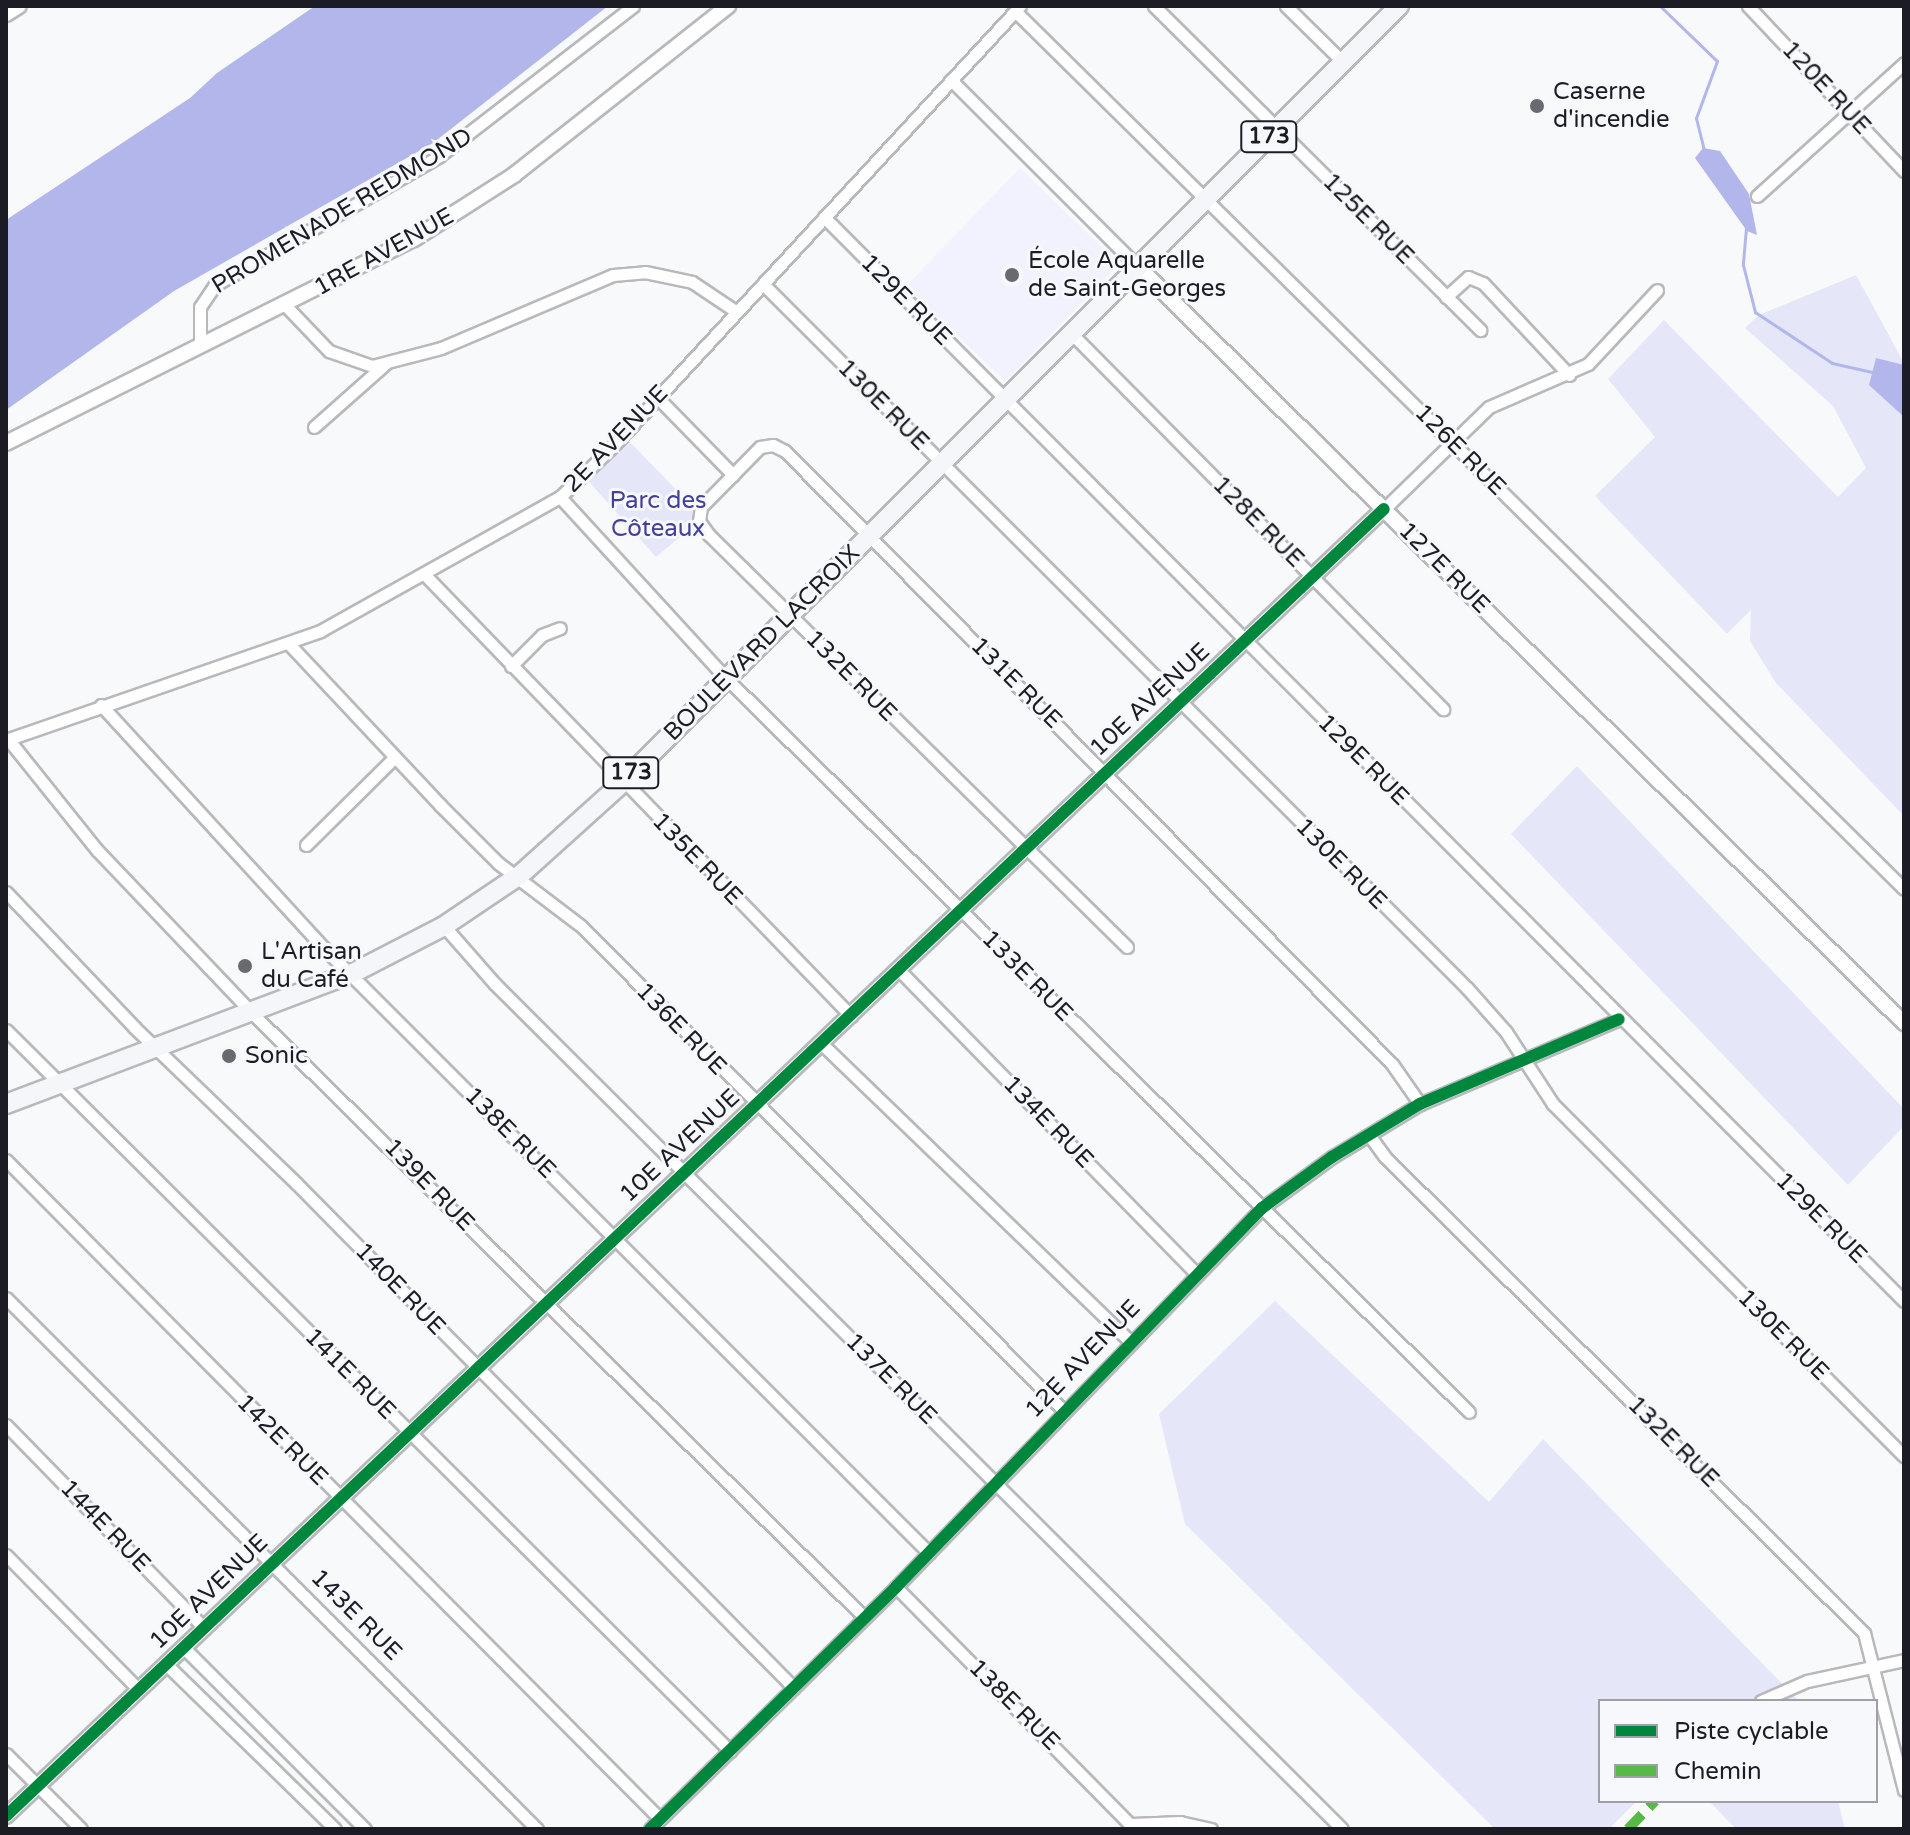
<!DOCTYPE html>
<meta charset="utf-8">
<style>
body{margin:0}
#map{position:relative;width:1910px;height:1835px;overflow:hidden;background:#f8f9fb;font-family:"Varela Round",sans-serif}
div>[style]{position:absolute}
.built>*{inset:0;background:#f1f2fd;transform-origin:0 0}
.green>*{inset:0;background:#e5e7f9}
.water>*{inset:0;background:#b3b6eb}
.stream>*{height:3px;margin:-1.5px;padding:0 1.5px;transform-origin:1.5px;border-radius:1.5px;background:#b3b6eb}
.roads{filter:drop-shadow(2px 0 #b8b9bd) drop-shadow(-2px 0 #b8b9bd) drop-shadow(0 2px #b8b9bd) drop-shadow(0 -2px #b8b9bd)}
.minor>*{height:11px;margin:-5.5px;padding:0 5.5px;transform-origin:5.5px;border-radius:5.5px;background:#fefefe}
.tertiary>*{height:14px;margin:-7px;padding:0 7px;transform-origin:7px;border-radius:7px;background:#fefefe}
.primary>*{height:18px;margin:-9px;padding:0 9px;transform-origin:9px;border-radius:9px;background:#f5f6f9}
.quiet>*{height:10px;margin-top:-5px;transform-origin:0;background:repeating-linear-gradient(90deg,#58b947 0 20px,transparent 0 30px)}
.cycleway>*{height:12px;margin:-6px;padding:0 6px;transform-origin:6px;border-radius:6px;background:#00873e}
.dots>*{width:22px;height:22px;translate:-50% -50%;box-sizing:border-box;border:4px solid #f7f8fc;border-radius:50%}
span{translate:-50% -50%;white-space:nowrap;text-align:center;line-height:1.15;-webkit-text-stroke:6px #f7f8fc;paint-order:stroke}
.shield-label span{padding:2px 6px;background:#f7f8fc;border:2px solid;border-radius:6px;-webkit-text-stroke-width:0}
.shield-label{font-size:22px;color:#1c1d24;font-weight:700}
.street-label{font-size:24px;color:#1c1d24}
.poi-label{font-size:24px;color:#1c1d24}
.left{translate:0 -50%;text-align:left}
.park-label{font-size:24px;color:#434096}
.frame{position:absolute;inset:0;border:8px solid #1c1d24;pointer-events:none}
.legend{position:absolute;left:1598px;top:1699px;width:280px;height:104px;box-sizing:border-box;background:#f7f8fc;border:2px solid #9fa0a6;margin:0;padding:10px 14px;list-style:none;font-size:24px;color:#1c1d24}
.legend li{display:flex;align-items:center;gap:16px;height:40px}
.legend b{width:40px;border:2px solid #9fa0a6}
</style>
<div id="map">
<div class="built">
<i style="left:1020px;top:168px;width:138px;height:164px;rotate:44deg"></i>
</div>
<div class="green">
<i style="clip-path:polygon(1856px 275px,1904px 363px,1904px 816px,1776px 683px,1750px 641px,1751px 610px,1727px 634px,1595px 496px,1655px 437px,1608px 379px,1664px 320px,1838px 497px,1866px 468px,1833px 406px,1745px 328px,1759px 315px)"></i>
<i style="clip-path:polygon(623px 435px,699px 513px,699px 521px,656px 557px,584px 476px)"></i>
<i style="clip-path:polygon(1577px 766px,1904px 1109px,1904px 1126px,1848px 1185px,1511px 834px)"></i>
<i style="clip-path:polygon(1275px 1301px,1489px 1502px,1543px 1439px,1799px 1701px,1600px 1701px,1600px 1801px,1637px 1801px,1609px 1829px,1495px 1829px,1185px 1524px,1159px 1414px)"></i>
<i style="clip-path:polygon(1709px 1801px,1838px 1801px,1845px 1829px,1736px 1829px)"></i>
</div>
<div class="water">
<i style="clip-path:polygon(315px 6px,608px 6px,433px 143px,174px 291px,6px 410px,6px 220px,190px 98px,217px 73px)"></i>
<i style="clip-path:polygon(1703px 148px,1720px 151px,1749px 194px,1757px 235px,1747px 231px,1695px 158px)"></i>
<i style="clip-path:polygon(1876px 358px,1904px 365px,1904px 417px,1869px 385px)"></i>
</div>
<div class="stream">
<i style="left:1660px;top:6px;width:79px;rotate:44deg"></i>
<i style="left:1717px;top:61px;width:61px;rotate:110.2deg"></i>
<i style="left:1696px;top:118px;width:33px;rotate:76deg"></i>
<i style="left:1746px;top:228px;width:37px;rotate:95deg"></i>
<i style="left:1743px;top:265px;width:49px;rotate:75.7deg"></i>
<i style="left:1755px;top:312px;width:92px;rotate:33.5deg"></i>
<i style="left:1832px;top:363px;width:41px;rotate:12.7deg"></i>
</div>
<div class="roads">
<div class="minor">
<i style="left:1154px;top:6px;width:460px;rotate:44.8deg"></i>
<i style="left:1286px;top:6px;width:80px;rotate:44.5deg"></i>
<i style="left:1748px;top:6px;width:227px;rotate:46.6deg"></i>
<i style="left:1015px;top:11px;width:1249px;rotate:44.64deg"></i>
<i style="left:951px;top:80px;width:266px;rotate:45deg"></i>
<i style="left:1757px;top:196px;width:198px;rotate:-42.1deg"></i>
<i style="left:824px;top:217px;width:1530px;rotate:45.11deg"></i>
<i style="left:763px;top:284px;width:996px;rotate:45deg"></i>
<i style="left:1467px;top:988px;width:59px;rotate:48.4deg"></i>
<i style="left:1506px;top:1032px;width:86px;rotate:56.9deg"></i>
<i style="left:1553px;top:1104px;width:497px;rotate:45.1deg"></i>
<i style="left:1446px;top:297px;width:30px;rotate:-42deg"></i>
<i style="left:1468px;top:277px;width:16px;rotate:22deg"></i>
<i style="left:1483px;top:283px;width:126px;rotate:46.9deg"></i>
<i style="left:285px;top:305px;width:64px;rotate:46.3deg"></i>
<i style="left:329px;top:351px;width:46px;rotate:19.2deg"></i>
<i style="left:372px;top:366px;width:71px;rotate:-14.6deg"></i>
<i style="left:441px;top:348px;width:187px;rotate:-23deg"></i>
<i style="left:613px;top:275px;width:32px;rotate:-5deg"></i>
<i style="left:645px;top:272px;width:48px;rotate:12deg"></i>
<i style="left:692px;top:282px;width:54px;rotate:33.7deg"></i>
<i style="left:1072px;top:334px;width:528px;rotate:45.31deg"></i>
<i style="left:200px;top:344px;width:37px;rotate:-90deg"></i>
<i style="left:200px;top:307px;width:27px;rotate:-56deg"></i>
<i style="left:215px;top:285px;width:258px;rotate:-29.9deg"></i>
<i style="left:439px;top:156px;width:245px;rotate:-37.7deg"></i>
<i style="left:657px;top:397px;width:109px;rotate:45.7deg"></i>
<i style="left:314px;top:427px;width:96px;rotate:-41.6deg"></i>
<i style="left:560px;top:497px;width:246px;rotate:47.5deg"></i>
<i style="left:726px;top:678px;width:1044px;rotate:44.65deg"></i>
<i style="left:1384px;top:509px;width:146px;rotate:-44.2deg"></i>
<i style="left:1489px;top:407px;width:108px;rotate:-23.5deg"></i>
<i style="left:1588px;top:364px;width:101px;rotate:-47deg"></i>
<i style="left:426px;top:576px;width:612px;rotate:45.99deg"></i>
<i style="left:289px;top:644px;width:221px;rotate:46.8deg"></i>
<i style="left:440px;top:805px;width:82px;rotate:45deg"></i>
<i style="left:498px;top:863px;width:104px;rotate:37.2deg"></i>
<i style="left:581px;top:926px;width:683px;rotate:45.12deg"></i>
<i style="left:511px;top:666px;width:44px;rotate:-45deg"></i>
<i style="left:542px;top:635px;width:19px;rotate:-21deg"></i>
<i style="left:101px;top:705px;width:328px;rotate:47.5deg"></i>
<i style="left:323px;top:947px;width:857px;rotate:45deg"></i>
<i style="left:8px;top:739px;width:142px;rotate:51.3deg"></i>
<i style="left:97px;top:850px;width:225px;rotate:46.4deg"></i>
<i style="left:252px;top:1013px;width:860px;rotate:44.62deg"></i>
<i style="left:6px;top:740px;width:332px;rotate:-19.1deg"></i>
<i style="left:320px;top:631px;width:275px;rotate:-29.2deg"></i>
<i style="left:560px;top:497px;width:74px;rotate:-43.9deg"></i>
<i style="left:613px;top:446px;width:599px;rotate:-47.23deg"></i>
<i style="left:306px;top:845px;width:124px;rotate:-44.7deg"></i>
<i style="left:6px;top:892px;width:187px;rotate:46.5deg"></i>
<i style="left:135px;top:1028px;width:223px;rotate:43.9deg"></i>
<i style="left:296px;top:1183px;width:709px;rotate:45.4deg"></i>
<i style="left:444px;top:926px;width:77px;rotate:48.7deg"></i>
<i style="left:495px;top:984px;width:1196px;rotate:44.93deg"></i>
<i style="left:1127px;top:947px;width:587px;rotate:-135.41deg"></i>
<i style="left:709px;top:535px;width:17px;rotate:-126deg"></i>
<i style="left:699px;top:521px;width:14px;rotate:-82deg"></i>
<i style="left:701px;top:507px;width:84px;rotate:-45.5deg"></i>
<i style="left:760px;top:447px;width:13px;rotate:-9deg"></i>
<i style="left:773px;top:445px;width:13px;rotate:27deg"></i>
<i style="left:785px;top:451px;width:863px;rotate:45.28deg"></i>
<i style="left:1392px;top:1064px;width:49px;rotate:55deg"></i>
<i style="left:899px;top:970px;width:426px;rotate:45.6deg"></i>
<i style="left:6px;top:1030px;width:1022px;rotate:44.88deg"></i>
<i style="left:822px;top:1044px;width:428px;rotate:44deg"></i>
<i style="left:1369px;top:1135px;width:27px;rotate:54deg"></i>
<i style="left:1385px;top:1157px;width:675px;rotate:44.82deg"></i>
<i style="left:1864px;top:1633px;width:162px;rotate:75.7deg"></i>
<i style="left:6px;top:1160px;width:928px;rotate:45.22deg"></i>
<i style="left:6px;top:1298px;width:751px;rotate:45deg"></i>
<i style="left:6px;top:1425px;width:284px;rotate:45.7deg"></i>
<i style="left:6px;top:1555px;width:188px;rotate:45.4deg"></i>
<i style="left:896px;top:1587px;width:340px;rotate:45.4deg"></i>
<i style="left:184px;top:1648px;width:256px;rotate:45deg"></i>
<i style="left:166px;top:1664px;width:236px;rotate:44.3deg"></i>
<i style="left:1761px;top:1701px;width:50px;rotate:-23.5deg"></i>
<i style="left:1807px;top:1681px;width:99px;rotate:-12.2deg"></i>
<i style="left:6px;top:1754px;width:106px;rotate:45deg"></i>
<i style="left:1132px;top:1824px;width:48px;rotate:-2.4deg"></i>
<i style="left:1180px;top:1822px;width:32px;rotate:13deg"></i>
<i style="left:650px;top:1829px;width:345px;rotate:-44.5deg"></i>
<i style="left:896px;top:1587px;width:527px;rotate:-46deg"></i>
<i style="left:1262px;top:1208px;width:87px;rotate:-36.1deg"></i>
<i style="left:1332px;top:1157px;width:103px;rotate:-31.1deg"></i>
<i style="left:1420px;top:1104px;width:216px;rotate:-23.1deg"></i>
</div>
<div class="tertiary">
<i style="left:6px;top:14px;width:15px;rotate:-32deg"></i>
<i style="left:1139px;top:268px;width:1075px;rotate:44.62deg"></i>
<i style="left:6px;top:443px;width:456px;rotate:-26.6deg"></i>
<i style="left:414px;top:239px;width:119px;rotate:-32.6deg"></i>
<i style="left:514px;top:175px;width:273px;rotate:-38.3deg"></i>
<i style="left:6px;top:1816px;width:1899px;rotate:-43.49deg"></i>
</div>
<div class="primary">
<i style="left:6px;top:1104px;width:371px;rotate:-20.7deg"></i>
<i style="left:353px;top:973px;width:102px;rotate:-27.3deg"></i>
<i style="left:444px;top:926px;width:92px;rotate:-33.9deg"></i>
<i style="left:520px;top:875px;width:137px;rotate:-42deg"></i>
<i style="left:622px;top:783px;width:1099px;rotate:-45deg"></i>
</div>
</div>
<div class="quiet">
<i style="left:1628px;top:1829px;width:39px;rotate:-46deg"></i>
</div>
<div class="cycleway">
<i style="left:6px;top:1816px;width:1899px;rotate:-43.49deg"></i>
<i style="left:650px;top:1829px;width:345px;rotate:-44.5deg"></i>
<i style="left:896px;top:1587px;width:527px;rotate:-46deg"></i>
<i style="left:1262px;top:1208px;width:87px;rotate:-36.1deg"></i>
<i style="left:1332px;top:1157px;width:103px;rotate:-31.1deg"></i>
<i style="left:1420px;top:1104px;width:216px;rotate:-23.1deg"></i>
</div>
<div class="dots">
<i style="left:1537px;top:106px;background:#696a6f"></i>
<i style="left:1012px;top:275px;background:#696a6f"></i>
<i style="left:245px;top:966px;background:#696a6f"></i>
<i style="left:229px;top:1056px;background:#696a6f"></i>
</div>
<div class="shield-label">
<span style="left:1269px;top:137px">173</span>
<span style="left:631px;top:773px">173</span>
</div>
<div class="street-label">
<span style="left:1826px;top:88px;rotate:47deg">120E RUE</span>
<span style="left:342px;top:211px;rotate:-31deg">PROMENADE REDMOND</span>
<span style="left:1368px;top:219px;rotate:45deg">125E RUE</span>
<span style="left:384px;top:252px;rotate:-29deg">1RE AVENUE</span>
<span style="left:906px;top:300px;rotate:45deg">129E RUE</span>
<span style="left:883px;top:405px;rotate:45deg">130E RUE</span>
<span style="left:616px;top:439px;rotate:-46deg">2E AVENUE</span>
<span style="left:1460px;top:450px;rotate:45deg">126E RUE</span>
<span style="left:1258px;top:522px;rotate:45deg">128E RUE</span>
<span style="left:1444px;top:568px;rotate:45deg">127E RUE</span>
<span style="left:762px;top:643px;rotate:-45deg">BOULEVARD LACROIX</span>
<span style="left:851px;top:676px;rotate:45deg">132E RUE</span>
<span style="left:1016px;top:683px;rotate:45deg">131E RUE</span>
<span style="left:1150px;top:700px;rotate:-43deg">10E AVENUE</span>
<span style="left:1363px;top:760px;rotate:45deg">129E RUE</span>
<span style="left:697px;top:859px;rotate:46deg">135E RUE</span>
<span style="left:1341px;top:864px;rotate:45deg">130E RUE</span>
<span style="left:1027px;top:976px;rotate:45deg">133E RUE</span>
<span style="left:681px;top:1029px;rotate:46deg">136E RUE</span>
<span style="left:1048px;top:1122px;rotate:46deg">134E RUE</span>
<span style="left:510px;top:1133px;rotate:45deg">138E RUE</span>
<span style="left:680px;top:1146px;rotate:-43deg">10E AVENUE</span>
<span style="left:429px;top:1185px;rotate:46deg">139E RUE</span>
<span style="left:1821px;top:1218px;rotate:45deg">129E RUE</span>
<span style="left:400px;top:1289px;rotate:46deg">140E RUE</span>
<span style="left:1783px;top:1335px;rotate:45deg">130E RUE</span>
<span style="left:1083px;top:1359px;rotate:-46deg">12E AVENUE</span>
<span style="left:350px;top:1374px;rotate:45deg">141E RUE</span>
<span style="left:891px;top:1379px;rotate:45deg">137E RUE</span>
<span style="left:282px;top:1440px;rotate:45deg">142E RUE</span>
<span style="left:1673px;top:1442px;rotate:45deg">132E RUE</span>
<span style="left:105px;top:1526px;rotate:46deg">144E RUE</span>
<span style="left:209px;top:1592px;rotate:-44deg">10E AVENUE</span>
<span style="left:356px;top:1615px;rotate:45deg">143E RUE</span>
<span style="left:1014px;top:1705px;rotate:45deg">138E RUE</span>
</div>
<div class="poi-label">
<span class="left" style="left:1553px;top:106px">Caserne<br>d'incendie</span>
<span class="left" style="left:1028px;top:275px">École Aquarelle<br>de Saint-Georges</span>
<span class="left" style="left:261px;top:966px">L'Artisan<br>du Café</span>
<span class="left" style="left:245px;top:1056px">Sonic</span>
</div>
<div class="park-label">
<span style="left:658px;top:515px">Parc des<br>Côteaux</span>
</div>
<div class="frame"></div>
<ul class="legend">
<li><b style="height:10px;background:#00873e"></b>Piste cyclable</li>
<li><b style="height:10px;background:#58b947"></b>Chemin</li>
</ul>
</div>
